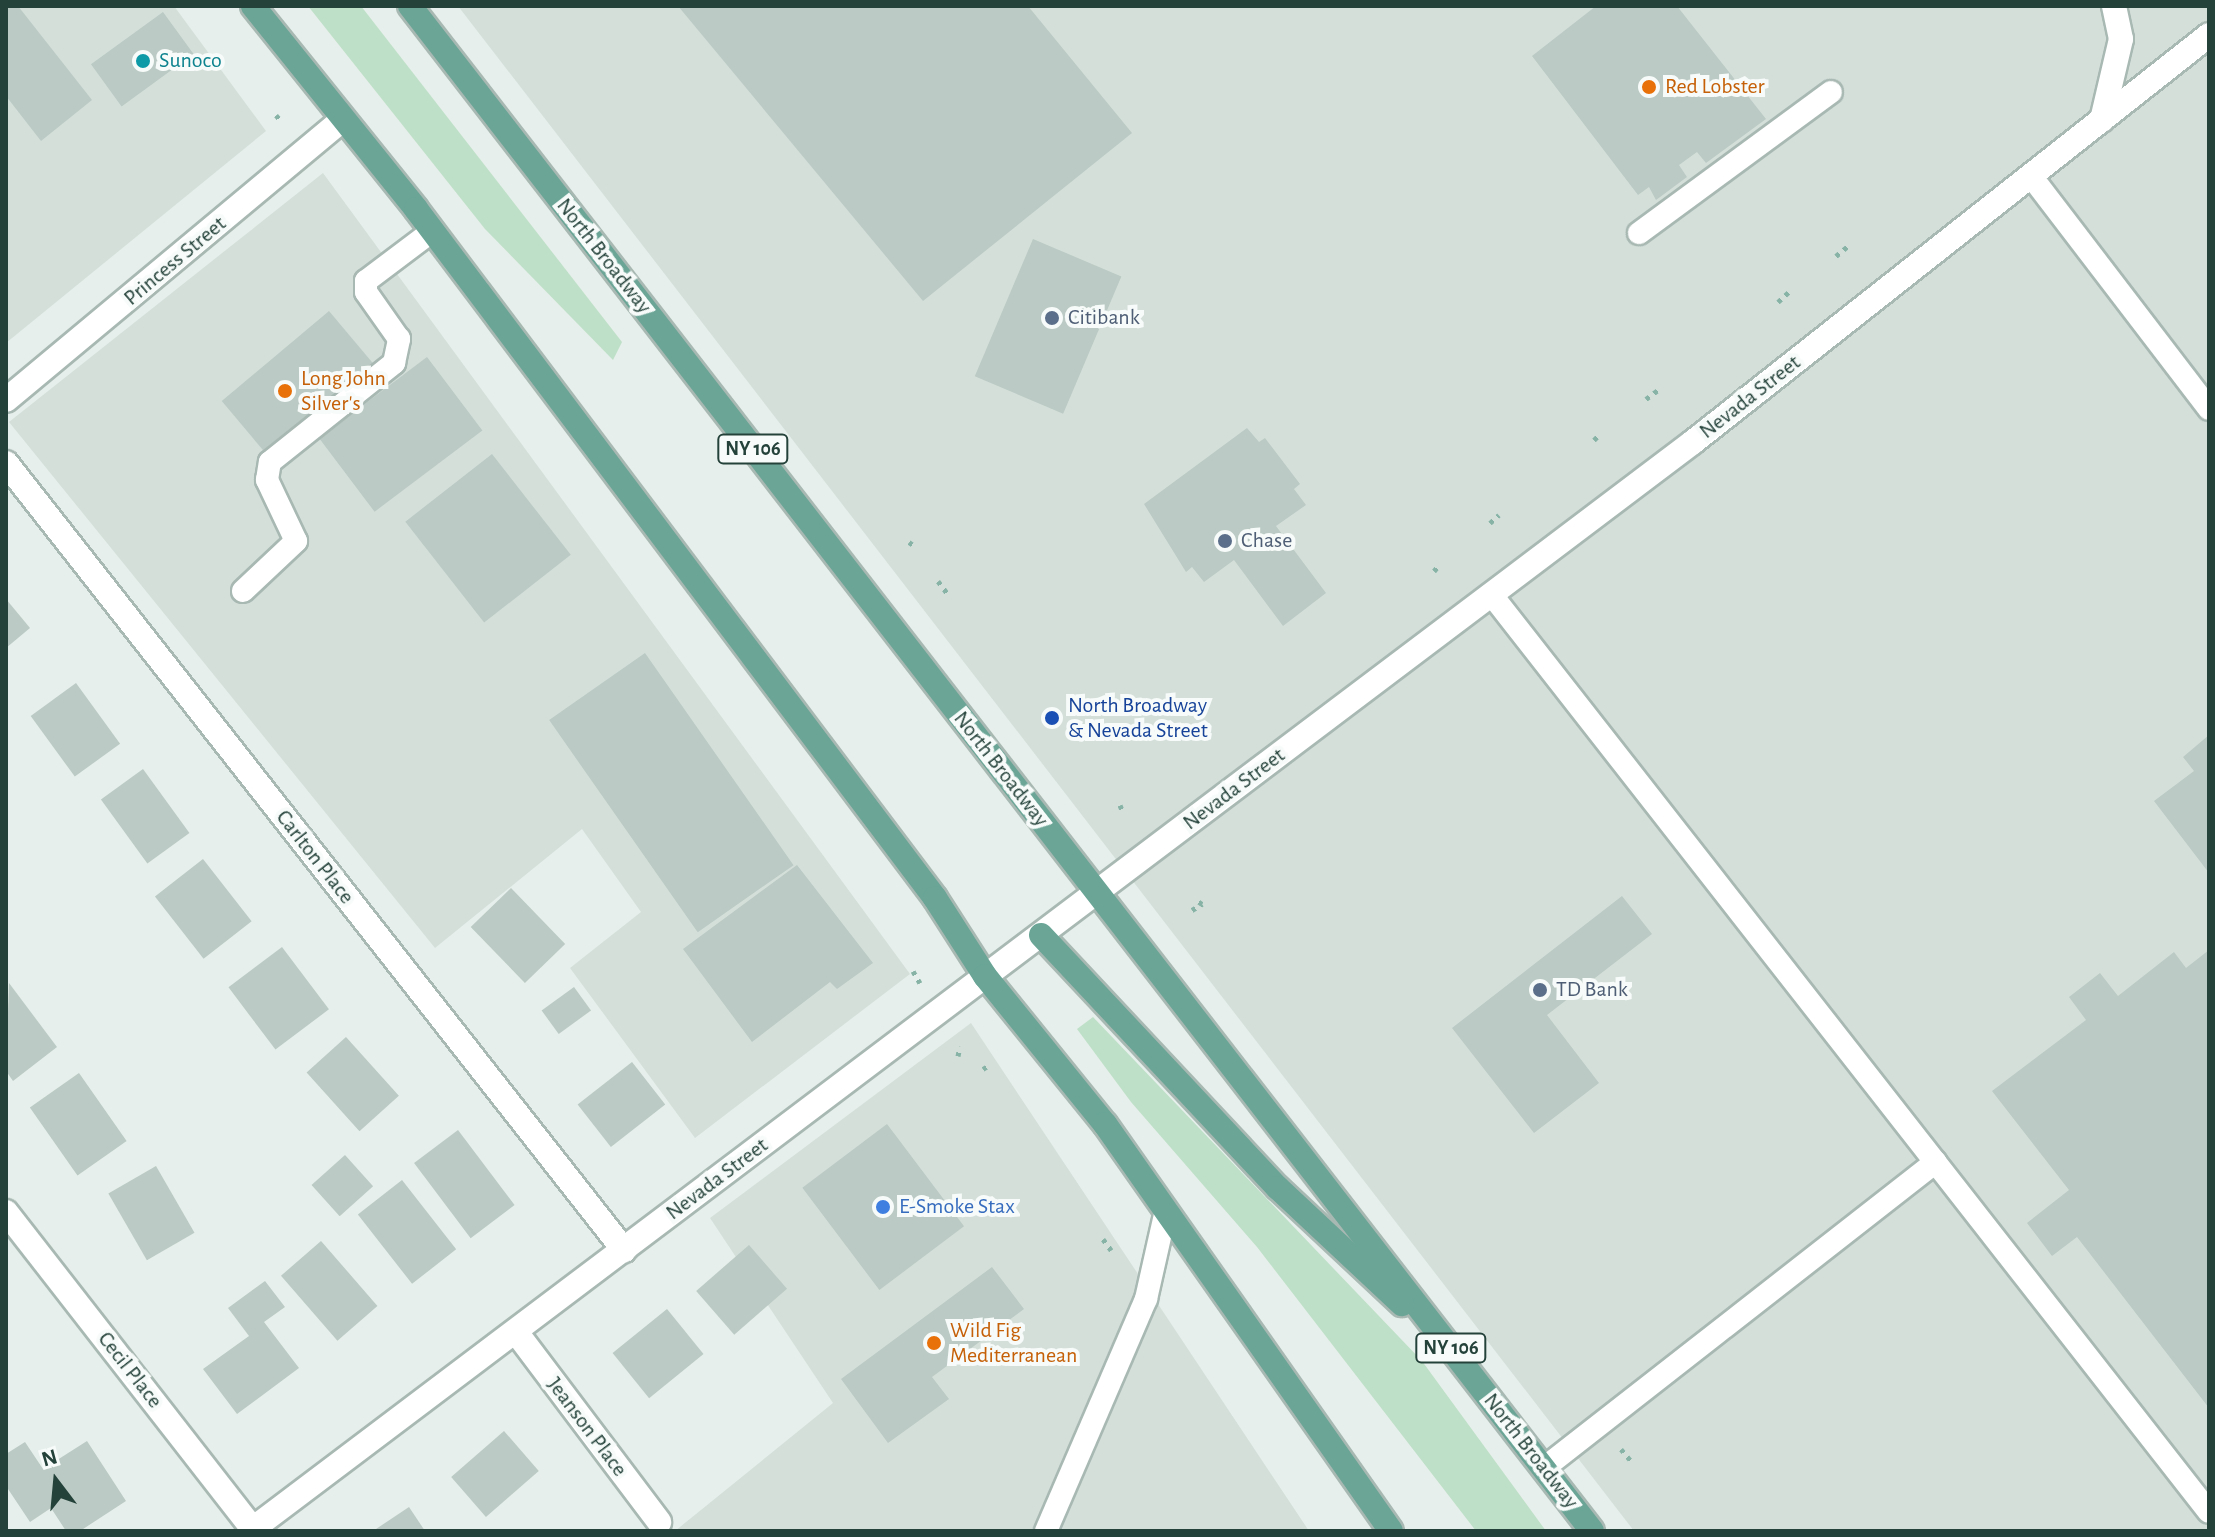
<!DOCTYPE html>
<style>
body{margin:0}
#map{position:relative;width:2215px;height:1537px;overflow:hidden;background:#e6efeb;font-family:"Alegreya Sans",sans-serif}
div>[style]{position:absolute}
.built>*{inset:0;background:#d4dfda}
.green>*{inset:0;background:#bfe0c8}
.building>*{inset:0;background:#bbcac4;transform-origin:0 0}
.path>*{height:5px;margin-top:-2.5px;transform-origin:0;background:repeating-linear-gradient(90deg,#86b3a5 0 4px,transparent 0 10px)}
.roads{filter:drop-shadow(2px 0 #a8b8b2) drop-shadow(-2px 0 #a8b8b2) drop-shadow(0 2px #a8b8b2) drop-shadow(0 -2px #a8b8b2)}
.lane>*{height:22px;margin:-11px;padding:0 11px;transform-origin:11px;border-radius:11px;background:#fff}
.street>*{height:24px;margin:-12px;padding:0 12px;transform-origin:12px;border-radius:12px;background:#fff}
.primary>*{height:24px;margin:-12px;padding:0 12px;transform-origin:12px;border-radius:12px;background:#6aa596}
.dots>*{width:22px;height:22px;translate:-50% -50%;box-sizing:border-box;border:4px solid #f7fbf9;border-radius:50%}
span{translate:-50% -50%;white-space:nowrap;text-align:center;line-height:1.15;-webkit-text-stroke:8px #f7fbf9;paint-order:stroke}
.shield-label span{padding:2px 6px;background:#f7fbf9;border:2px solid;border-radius:6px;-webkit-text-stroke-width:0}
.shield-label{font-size:20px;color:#24423a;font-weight:700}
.culture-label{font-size:22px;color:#0d838f}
.left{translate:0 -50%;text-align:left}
.food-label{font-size:22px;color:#c56008}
.street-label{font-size:22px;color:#24423a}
.service-label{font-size:22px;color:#4e5e75}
.transit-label{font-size:22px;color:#164399}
.shop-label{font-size:22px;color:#366cbe}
.frame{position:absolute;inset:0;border:8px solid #24423a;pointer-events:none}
.north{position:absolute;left:16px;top:1441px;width:80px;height:80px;-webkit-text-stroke:6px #f7fbf9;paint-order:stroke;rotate:344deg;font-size:22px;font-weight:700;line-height:32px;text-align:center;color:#24423a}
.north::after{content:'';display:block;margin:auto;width:28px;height:36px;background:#24423a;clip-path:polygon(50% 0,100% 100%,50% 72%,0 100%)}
</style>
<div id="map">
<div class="built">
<i style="clip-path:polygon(6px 6px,174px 6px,266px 131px,6px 343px)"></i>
<i style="clip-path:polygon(458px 6px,2209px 6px,2209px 1531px,1634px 1531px)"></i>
<i style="clip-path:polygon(323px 173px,910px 974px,695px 1138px,570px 968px,641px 912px,582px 829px,435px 948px,9px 422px)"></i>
<i style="clip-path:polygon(971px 1023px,1309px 1531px,675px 1531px,833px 1403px,710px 1218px)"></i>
</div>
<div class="green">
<i style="clip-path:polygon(308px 6px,361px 6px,622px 342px,613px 360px,485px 229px)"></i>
<i style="clip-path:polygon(1093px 1017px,1422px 1361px,1546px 1531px,1476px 1531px,1257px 1247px,1131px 1102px,1077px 1029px)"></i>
</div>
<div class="building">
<i style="clip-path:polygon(6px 6px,18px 6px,92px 100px,41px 141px,6px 96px)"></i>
<i style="clip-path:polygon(678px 6px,1028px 6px,1132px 133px,923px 301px)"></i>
<i style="clip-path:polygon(1596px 6px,1677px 6px,1766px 119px,1706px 163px,1697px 152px,1679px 165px,1687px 177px,1656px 200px,1649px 187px,1638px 195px,1532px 56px)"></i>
<i style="left:163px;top:12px;width:52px;height:89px;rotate:54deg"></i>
<i style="left:1033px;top:239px;width:96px;height:149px;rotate:23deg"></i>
<i style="left:329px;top:311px;width:70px;height:140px;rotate:50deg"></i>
<i style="left:427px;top:357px;width:92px;height:135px;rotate:53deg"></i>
<i style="clip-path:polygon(1247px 428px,1259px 442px,1265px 438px,1300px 484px,1294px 489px,1306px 505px,1276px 526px,1326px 593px,1283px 626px,1234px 560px,1204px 582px,1192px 567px,1186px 572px,1144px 504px)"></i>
<i style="left:492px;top:454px;width:128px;height:110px;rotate:52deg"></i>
<i style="clip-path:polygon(6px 599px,30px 628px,6px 648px)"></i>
<i style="left:645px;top:653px;width:259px;height:117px;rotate:55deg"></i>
<i style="left:76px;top:683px;width:75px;height:56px;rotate:54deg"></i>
<i style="clip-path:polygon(2209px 735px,2209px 873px,2154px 801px,2194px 771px,2183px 757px)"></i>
<i style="left:143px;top:769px;width:79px;height:52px;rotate:54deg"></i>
<i style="left:203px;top:859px;width:79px;height:61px;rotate:52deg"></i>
<i style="clip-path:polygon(797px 865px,873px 963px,837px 989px,830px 982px,752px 1042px,683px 949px)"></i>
<i style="left:511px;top:888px;width:78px;height:56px;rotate:46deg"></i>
<i style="clip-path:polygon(1622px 896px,1652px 934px,1547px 1015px,1599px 1083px,1534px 1133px,1452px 1028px)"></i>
<i style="left:282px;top:947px;width:78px;height:67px;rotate:53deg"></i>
<i style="clip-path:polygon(2209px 950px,2209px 1408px,2077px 1237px,2052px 1256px,2027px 1223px,2069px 1190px,1992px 1091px,2086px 1020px,2069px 997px,2100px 973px,2118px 996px,2174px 952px,2186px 968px)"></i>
<i style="clip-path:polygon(9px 983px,57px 1047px,13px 1081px,6px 1071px)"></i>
<i style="left:574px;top:987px;width:29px;height:40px;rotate:54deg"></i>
<i style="left:346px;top:1037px;width:79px;height:53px;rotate:48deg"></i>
<i style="left:632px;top:1062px;width:54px;height:69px;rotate:52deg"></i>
<i style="left:79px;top:1073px;width:83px;height:60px;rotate:55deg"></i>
<i style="left:887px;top:1124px;width:128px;height:106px;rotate:53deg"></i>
<i style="left:458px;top:1130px;width:94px;height:55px;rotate:53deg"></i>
<i style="left:345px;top:1155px;width:42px;height:45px;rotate:48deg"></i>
<i style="left:156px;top:1166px;width:77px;height:55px;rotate:60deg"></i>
<i style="left:402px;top:1180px;width:88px;height:56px;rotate:52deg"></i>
<i style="left:321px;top:1241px;width:86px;height:53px;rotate:49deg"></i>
<i style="left:749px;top:1245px;width:58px;height:70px;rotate:49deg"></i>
<i style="clip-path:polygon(992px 1267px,1024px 1309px,932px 1377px,949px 1399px,888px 1443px,841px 1379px)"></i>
<i style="clip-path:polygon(265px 1281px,285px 1307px,264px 1322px,299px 1368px,237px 1414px,203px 1369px,249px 1336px,228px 1308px)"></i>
<i style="left:667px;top:1309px;width:58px;height:70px;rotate:51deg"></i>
<i style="left:504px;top:1431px;width:53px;height:70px;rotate:49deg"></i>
<i style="clip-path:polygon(87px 1441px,126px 1501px,80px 1531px,66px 1531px,51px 1508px,30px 1522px,6px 1486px,6px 1454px,25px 1442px,43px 1469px)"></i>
<i style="clip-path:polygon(409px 1507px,425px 1531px,373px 1531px)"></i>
</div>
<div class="path">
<i style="left:276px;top:115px;width:8px;rotate:50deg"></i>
<i style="left:1836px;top:256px;width:17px;rotate:-40deg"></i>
<i style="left:1778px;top:302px;width:18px;rotate:-43deg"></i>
<i style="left:1646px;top:399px;width:15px;rotate:-37deg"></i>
<i style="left:1594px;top:440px;width:8px;rotate:-45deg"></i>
<i style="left:1490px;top:523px;width:12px;rotate:-42deg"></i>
<i style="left:909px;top:542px;width:9px;rotate:36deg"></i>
<i style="left:1434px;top:571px;width:9px;rotate:-49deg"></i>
<i style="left:938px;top:581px;width:15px;rotate:53deg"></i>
<i style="left:1120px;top:805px;width:5px;rotate:68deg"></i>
<i style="left:1192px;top:910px;width:12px;rotate:-31deg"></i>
<i style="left:1202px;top:904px;width:9px;rotate:-144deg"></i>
<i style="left:913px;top:971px;width:14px;rotate:60deg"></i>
<i style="left:958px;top:1056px;width:10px;rotate:-79deg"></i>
<i style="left:983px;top:1069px;width:9px;rotate:-32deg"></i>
<i style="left:1103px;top:1239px;width:14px;rotate:54deg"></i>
<i style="left:1621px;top:1449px;width:16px;rotate:50deg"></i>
</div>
<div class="roads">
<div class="lane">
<i style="left:2031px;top:176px;width:293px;rotate:52.6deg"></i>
<i style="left:1639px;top:233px;width:238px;rotate:-36.3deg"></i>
<i style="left:243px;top:591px;width:73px;rotate:-43.3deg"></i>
<i style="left:296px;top:541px;width:68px;rotate:-115.4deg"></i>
<i style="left:267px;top:480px;width:18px;rotate:-81deg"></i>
<i style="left:270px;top:462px;width:159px;rotate:-38.6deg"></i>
<i style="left:394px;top:363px;width:25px;rotate:-78deg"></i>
<i style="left:399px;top:339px;width:57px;rotate:-125.1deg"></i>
<i style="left:366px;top:292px;width:11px;rotate:-90deg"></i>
<i style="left:366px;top:281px;width:81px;rotate:-37deg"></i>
<i style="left:1491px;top:594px;width:1165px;rotate:51.97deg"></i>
<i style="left:1544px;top:1468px;width:497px;rotate:-38deg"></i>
<i style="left:1046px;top:1531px;width:253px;rotate:-66.7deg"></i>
<i style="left:1146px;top:1299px;width:91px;rotate:-77.3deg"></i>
</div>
<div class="street">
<i style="left:2102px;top:120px;width:83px;rotate:-76.8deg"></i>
<i style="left:2121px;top:39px;width:34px;rotate:-102deg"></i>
<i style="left:6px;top:400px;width:437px;rotate:-39.8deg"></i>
<i style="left:6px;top:463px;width:1001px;rotate:51.86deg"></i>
<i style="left:6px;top:1212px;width:402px;rotate:52.1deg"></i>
<i style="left:516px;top:1332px;width:238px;rotate:53deg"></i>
<i style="left:250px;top:1531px;width:1808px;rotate:-37.04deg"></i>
<i style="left:1693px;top:442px;width:657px;rotate:-38.26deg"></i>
</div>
<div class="primary">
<i style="left:253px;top:6px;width:260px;rotate:51.2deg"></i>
<i style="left:416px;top:209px;width:863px;rotate:53.01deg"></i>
<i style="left:935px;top:898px;width:93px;rotate:57.3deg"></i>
<i style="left:985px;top:976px;width:191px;rotate:51deg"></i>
<i style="left:1105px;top:1124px;width:497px;rotate:54.9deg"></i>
<i style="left:410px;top:6px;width:1929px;rotate:52.22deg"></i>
<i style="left:1041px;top:935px;width:347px;rotate:46.9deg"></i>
<i style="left:1278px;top:1188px;width:170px;rotate:43.1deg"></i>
</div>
</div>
<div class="dots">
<i style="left:143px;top:61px;background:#0f9aa8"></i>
<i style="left:1649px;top:87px;background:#e8710a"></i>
<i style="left:1052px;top:318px;background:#5c6f8a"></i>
<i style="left:285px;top:391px;background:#e8710a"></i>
<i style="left:1225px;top:541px;background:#5c6f8a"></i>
<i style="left:1052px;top:718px;background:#1a4fb4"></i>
<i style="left:1540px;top:990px;background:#5c6f8a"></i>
<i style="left:883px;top:1207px;background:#3f7fe0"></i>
<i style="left:934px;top:1343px;background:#e8710a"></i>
</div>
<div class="shield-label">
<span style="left:753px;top:449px">NY 106</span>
<span style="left:1451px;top:1348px">NY 106</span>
</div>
<div class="culture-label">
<span class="left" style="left:159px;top:61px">Sunoco</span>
</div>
<div class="food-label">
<span class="left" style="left:1665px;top:87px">Red Lobster</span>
<span class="left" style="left:301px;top:391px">Long John<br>Silver's</span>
<span class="left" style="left:950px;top:1343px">Wild Fig<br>Mediterranean</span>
</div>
<div class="street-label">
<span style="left:604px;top:256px;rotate:52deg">North Broadway</span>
<span style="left:175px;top:261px;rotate:-40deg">Princess Street</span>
<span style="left:1750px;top:397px;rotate:-38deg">Nevada Street</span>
<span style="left:1001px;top:769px;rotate:52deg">North Broadway</span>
<span style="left:1234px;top:789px;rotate:-37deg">Nevada Street</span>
<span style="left:315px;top:857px;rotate:52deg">Carlton Place</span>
<span style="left:717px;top:1179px;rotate:-37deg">Nevada Street</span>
<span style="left:130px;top:1370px;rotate:52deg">Cecil Place</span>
<span style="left:587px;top:1427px;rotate:53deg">Jeanson Place</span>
<span style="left:1531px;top:1451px;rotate:52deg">North Broadway</span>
</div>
<div class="service-label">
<span class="left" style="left:1068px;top:318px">Citibank</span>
<span class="left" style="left:1241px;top:541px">Chase</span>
<span class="left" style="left:1556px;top:990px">TD Bank</span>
</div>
<div class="transit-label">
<span class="left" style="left:1068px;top:718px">North Broadway<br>&amp; Nevada Street</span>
</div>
<div class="shop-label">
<span class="left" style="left:899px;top:1207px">E-Smoke Stax</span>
</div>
<div class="frame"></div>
<div class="north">N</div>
</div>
